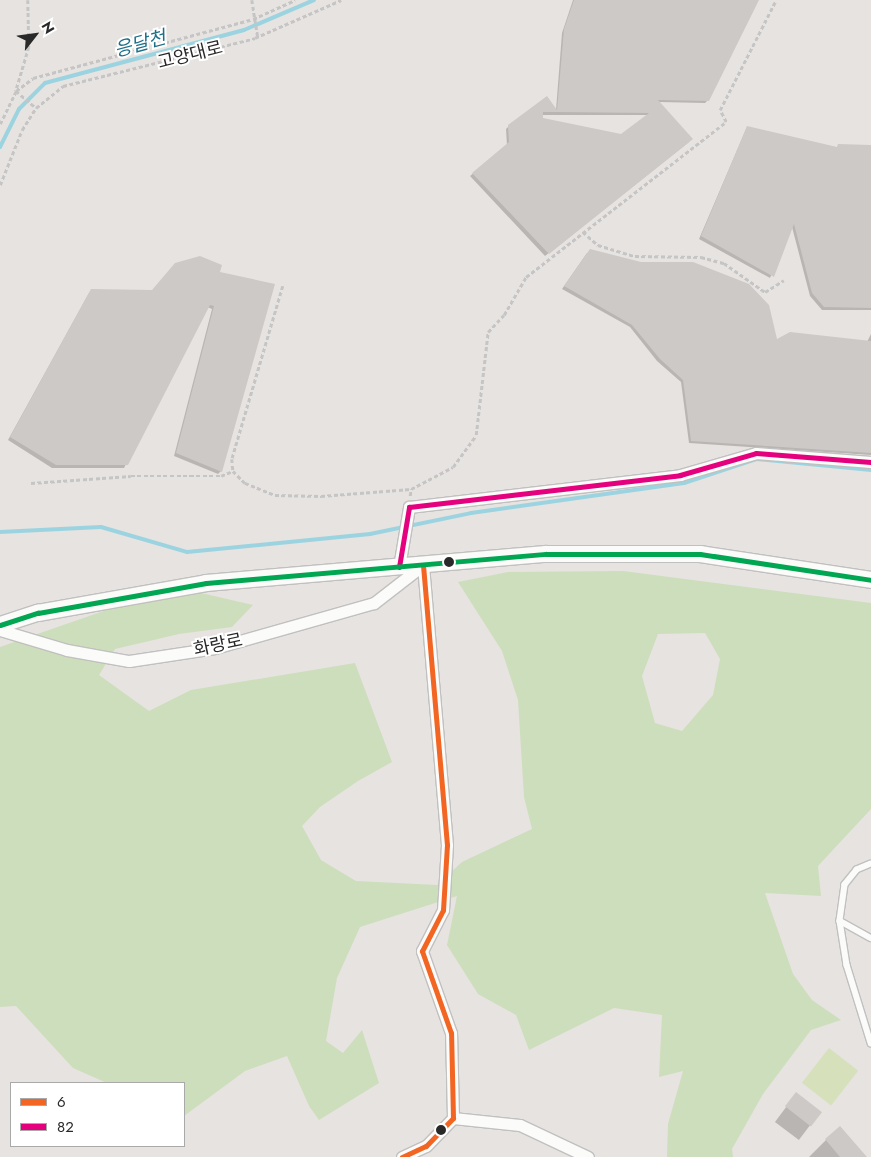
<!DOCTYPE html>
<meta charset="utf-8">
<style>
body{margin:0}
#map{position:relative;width:871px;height:1157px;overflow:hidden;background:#e7e3e0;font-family:Jost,"Noto Sans KR",sans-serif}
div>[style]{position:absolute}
.green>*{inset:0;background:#cddebc}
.pitch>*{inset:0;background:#d6e1bb;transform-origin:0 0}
.shadow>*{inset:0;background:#0003;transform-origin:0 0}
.stream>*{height:4px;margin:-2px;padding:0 2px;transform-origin:2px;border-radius:2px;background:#9bd4e0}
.building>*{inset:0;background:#ccc9c7;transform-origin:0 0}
.path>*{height:2.5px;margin-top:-1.25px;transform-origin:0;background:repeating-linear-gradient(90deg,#c6c5c5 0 4px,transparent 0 6.5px)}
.roads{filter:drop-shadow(1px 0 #c1c0c0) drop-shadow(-1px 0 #c1c0c0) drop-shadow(0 1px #c1c0c0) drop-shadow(0 -1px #c1c0c0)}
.lane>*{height:5.5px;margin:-2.75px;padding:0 2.75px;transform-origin:2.75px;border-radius:2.75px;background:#fbfbfa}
.street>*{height:11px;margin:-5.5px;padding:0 5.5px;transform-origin:5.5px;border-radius:5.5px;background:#fbfbfa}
.secondary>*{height:16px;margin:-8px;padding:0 8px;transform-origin:8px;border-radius:8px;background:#fbfbfa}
.bus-1>*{height:5px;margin:-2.5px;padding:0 2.5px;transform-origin:2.5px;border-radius:2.5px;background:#f26522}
.bus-2>*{height:5px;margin:-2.5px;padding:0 2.5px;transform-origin:2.5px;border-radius:2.5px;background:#e5007d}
.bus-3>*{height:5px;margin:-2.5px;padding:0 2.5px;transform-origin:2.5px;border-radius:2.5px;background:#00a651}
.dots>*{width:14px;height:14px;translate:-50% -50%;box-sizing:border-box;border:2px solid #fff;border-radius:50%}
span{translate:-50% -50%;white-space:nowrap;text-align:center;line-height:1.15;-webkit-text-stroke:4px #fff;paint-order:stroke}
.street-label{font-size:18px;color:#292929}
.water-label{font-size:19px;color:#1d6e89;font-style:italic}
.legend{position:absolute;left:10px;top:1082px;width:175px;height:65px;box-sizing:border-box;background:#fff;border:1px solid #a9a9a9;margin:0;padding:6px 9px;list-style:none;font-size:15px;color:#292929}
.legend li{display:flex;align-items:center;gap:10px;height:25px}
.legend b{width:25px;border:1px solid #a9a9a9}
.north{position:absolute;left:10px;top:10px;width:50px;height:50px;-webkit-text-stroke:4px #fff;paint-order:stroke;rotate:60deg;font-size:14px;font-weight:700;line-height:20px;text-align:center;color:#292929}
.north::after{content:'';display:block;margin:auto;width:18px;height:22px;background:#292929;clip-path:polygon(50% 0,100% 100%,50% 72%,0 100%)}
</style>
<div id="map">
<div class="green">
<i style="clip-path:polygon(evenodd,623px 571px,871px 603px,871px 809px,818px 866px,821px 896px,765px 893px,793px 974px,812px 1000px,841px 1020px,811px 1030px,763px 1094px,732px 1149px,733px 1157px,667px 1157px,668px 1124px,683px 1071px,659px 1077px,662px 1015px,614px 1008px,529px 1050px,516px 1015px,478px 994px,447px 945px,457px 896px,360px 927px,337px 978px,326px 1041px,343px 1053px,362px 1030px,379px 1083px,319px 1120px,309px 1106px,287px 1056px,245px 1071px,184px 1116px,184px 1083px,107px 1083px,73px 1068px,16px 1006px,0 1007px,0 647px,121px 605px,201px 593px,253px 605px,232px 627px,179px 634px,115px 649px,99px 675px,149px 711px,191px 690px,355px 663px,392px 762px,358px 781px,320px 807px,302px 826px,321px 860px,356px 881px,437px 885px,462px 862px,532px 829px,524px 797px,518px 700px,502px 651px,458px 582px,508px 572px,623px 571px,705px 633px,720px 659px,713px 695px,682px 731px,655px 723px,642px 676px,658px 634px,705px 633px)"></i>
</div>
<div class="pitch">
<i style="left:829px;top:1048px;width:37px;height:44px;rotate:38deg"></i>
</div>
<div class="shadow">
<i style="clip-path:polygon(evenodd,573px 0,758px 0,708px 100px,705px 103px,659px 102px,689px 142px,545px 256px,470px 176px,507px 146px,506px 129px,509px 126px,546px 98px,556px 110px,562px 33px,573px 0,542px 115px,648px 115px,621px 136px,541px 119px,542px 115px)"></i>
<i style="clip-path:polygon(747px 127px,836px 148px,839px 145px,871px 146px,871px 310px,822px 310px,810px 296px,792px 227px,770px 278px,699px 239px)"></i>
<i style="clip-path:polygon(587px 253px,776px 341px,867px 342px,871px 334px,871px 455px,689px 443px,681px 382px,657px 361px,630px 327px,562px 289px)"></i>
<i style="clip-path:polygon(219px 273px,221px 471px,218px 474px,174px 456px,212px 309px,207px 307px,124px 468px,52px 468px,8px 440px,89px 293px,152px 291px)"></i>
<i style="left:796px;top:1094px;width:30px;height:35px;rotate:37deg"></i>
<i style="clip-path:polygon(840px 1128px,865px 1157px,809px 1157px,826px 1140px)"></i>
</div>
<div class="stream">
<i style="left:0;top:147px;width:42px;rotate:-63.4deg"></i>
<i style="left:19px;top:109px;width:37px;rotate:-45deg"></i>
<i style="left:45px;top:83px;width:206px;rotate:-14.9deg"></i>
<i style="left:244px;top:30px;width:76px;rotate:-23.2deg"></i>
<i style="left:0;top:532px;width:101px;rotate:-2.8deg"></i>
<i style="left:101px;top:527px;width:90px;rotate:16.2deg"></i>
<i style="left:187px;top:552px;width:184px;rotate:-5.6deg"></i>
<i style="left:370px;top:534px;width:103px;rotate:-11.7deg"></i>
<i style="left:471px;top:513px;width:215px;rotate:-8deg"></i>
<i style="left:684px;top:483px;width:77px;rotate:-18.2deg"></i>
<i style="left:757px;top:459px;width:115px;rotate:5.5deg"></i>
</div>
<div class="building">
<i style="clip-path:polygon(evenodd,574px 0,759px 0,709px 101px,658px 100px,693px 139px,549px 254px,472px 173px,509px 142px,508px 125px,547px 96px,557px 110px,564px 29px,574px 0,543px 112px,557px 112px,649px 113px,621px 134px,543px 118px,543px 112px)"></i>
<i style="clip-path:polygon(747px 126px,837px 147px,838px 144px,871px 145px,871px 308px,824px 307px,812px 293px,794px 224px,774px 277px,701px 236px)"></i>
<i style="clip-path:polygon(590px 249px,641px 262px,693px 262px,749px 284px,769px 305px,777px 339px,790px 332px,871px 341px,871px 453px,691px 441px,683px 380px,660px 359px,632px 325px,564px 286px)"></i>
<i style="clip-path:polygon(200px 256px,222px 265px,220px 272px,275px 284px,222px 472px,176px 453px,214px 306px,210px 305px,128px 465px,56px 465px,10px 437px,91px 289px,152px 290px,175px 263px)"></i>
<i style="left:796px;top:1092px;width:33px;height:18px;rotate:38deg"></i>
<i style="clip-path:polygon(840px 1126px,867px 1157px,840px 1157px,825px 1139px)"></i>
</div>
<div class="path">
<i style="left:28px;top:0;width:47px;rotate:88.8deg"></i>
<i style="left:29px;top:47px;width:46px;rotate:106.5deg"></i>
<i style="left:16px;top:91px;width:26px;rotate:40deg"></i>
<i style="left:252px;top:0;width:37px;rotate:81deg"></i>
<i style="left:0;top:124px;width:37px;rotate:-64deg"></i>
<i style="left:16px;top:91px;width:21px;rotate:-37deg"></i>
<i style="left:33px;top:78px;width:228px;rotate:-15deg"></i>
<i style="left:253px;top:19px;width:46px;rotate:-24.3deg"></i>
<i style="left:0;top:185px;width:59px;rotate:-68.2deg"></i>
<i style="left:22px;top:130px;width:26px;rotate:-58deg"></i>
<i style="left:36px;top:108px;width:35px;rotate:-39deg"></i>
<i style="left:63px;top:86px;width:198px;rotate:-14deg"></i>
<i style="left:255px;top:38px;width:94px;rotate:-23.8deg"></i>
<i style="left:583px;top:232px;width:20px;rotate:41deg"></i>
<i style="left:598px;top:245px;width:39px;rotate:17deg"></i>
<i style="left:635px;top:256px;width:66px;rotate:0.9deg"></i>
<i style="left:701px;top:257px;width:24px;rotate:15deg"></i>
<i style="left:724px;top:263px;width:50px;rotate:35.3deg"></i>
<i style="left:765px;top:292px;width:22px;rotate:-32deg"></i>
<i style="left:283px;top:286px;width:180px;rotate:106.4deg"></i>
<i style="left:232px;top:459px;width:12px;rotate:85deg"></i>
<i style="left:233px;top:471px;width:17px;rotate:45deg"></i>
<i style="left:245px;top:483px;width:32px;rotate:22deg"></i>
<i style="left:275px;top:495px;width:46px;rotate:1.2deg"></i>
<i style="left:321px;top:496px;width:90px;rotate:-4.4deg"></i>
<i style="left:31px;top:483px;width:100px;rotate:-4deg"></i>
<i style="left:131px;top:476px;width:90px"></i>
<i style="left:221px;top:476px;width:13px;rotate:-23deg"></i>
<i style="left:410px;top:496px;width:7px;rotate:-82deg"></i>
<i style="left:411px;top:489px;width:47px;rotate:-27.6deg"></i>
<i style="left:453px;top:467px;width:39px;rotate:-54deg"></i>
<i style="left:476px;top:435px;width:104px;rotate:-83.4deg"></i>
<i style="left:488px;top:332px;width:23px;rotate:-47deg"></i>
<i style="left:504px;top:315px;width:44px;rotate:-59.9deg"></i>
<i style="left:526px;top:277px;width:253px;rotate:-37.8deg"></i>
<i style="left:726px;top:122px;width:13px;rotate:-117deg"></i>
<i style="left:720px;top:110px;width:123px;rotate:-63deg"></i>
</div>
<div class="roads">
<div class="lane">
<i style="left:871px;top:864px;width:15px;rotate:157deg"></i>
<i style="left:857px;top:870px;width:19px;rotate:129deg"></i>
<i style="left:845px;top:885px;width:36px;rotate:98deg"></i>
<i style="left:840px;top:921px;width:45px;rotate:81deg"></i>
<i style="left:847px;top:965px;width:82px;rotate:72.9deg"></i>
<i style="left:840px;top:921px;width:35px;rotate:29deg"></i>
</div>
<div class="street">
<i style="left:399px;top:567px;width:61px;rotate:-80.5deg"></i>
<i style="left:409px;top:507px;width:273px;rotate:-6.7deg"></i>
<i style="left:680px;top:475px;width:79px;rotate:-16.1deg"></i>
<i style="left:756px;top:453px;width:115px;rotate:4.5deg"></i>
<i style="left:0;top:630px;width:70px;rotate:16.6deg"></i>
<i style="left:67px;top:650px;width:63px;rotate:10.1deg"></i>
<i style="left:129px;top:661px;width:87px;rotate:-8.6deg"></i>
<i style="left:215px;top:648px;width:165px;rotate:-15.8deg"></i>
<i style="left:374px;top:603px;width:62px;rotate:-37.8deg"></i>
<i style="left:453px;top:1118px;width:67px;rotate:6deg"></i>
<i style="left:520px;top:1125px;width:75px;rotate:25.2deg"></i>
<i style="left:402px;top:1157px;width:26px;rotate:-25deg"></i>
<i style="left:426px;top:1146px;width:39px;rotate:-46deg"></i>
<i style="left:453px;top:1118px;width:85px;rotate:-91.3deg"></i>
<i style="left:451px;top:1033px;width:87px;rotate:-109.5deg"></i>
<i style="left:422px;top:951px;width:46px;rotate:-62.9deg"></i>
<i style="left:443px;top:910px;width:65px;rotate:-86.5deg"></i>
<i style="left:447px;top:845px;width:281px;rotate:-94.9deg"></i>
</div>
<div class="secondary">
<i style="left:0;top:625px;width:40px;rotate:-18deg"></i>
<i style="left:38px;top:613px;width:171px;rotate:-10.1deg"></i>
<i style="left:206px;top:583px;width:341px;rotate:-4.9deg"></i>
<i style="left:546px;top:554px;width:154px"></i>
<i style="left:700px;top:554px;width:173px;rotate:8.6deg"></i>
</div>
</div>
<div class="bus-1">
<i style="left:402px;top:1157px;width:26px;rotate:-25deg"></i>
<i style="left:426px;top:1146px;width:39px;rotate:-46deg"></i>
<i style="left:453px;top:1118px;width:85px;rotate:-91.3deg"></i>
<i style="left:451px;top:1033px;width:87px;rotate:-109.5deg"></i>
<i style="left:422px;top:951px;width:46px;rotate:-62.9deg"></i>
<i style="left:443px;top:910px;width:65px;rotate:-86.5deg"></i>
<i style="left:447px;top:845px;width:281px;rotate:-94.9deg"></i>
</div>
<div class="bus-2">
<i style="left:399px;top:567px;width:61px;rotate:-80.5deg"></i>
<i style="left:409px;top:507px;width:273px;rotate:-6.7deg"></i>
<i style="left:680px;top:475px;width:79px;rotate:-16.1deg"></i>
<i style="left:756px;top:453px;width:115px;rotate:4.5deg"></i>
</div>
<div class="bus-3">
<i style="left:0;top:625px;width:40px;rotate:-18deg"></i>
<i style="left:38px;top:613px;width:171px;rotate:-10.1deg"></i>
<i style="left:206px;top:583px;width:341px;rotate:-4.9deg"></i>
<i style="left:546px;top:554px;width:154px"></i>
<i style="left:700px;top:554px;width:173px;rotate:8.6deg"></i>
</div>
<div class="dots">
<i style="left:449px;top:562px;background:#292929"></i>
<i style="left:441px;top:1130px;background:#292929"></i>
</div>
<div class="street-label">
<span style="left:190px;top:55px;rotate:-14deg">고양대로</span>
<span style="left:218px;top:645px;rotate:-12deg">화랑로</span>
</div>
<div class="water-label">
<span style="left:140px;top:44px;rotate:-15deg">응달천</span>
</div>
<ul class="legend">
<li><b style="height:6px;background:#f26522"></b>6</li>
<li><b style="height:6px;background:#e5007d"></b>82</li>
</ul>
<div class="north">N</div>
</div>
